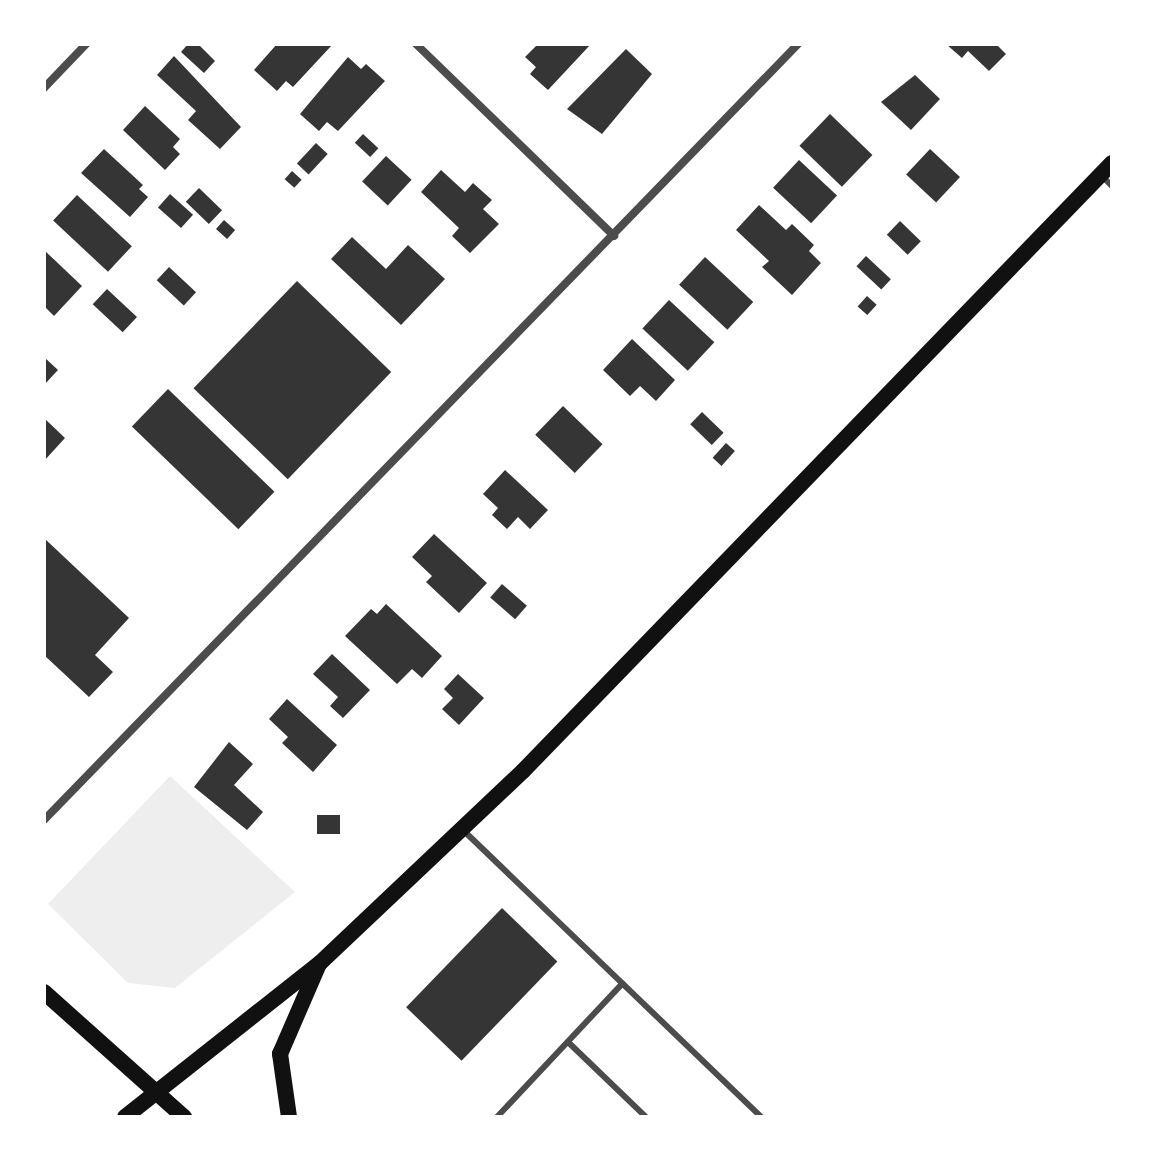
<!DOCTYPE html>
<style>
body{margin:0}
#map{position:relative;width:1156px;height:1161px;overflow:hidden;background:#fff;font-family:Jost,sans-serif}
div>[style]{position:absolute}
.green>*{inset:0;background:#eee}
.building>*{inset:0;background:#353535;transform-origin:0 0}
.service>*{height:6px;margin:-3px;padding:0 3px;transform-origin:3px;border-radius:3px;background:#4c4c4c}
.minor>*{height:8px;margin:-4px;padding:0 4px;transform-origin:4px;border-radius:4px;background:#4c4c4c}
.secondary>*{height:16px;margin:-8px;padding:0 8px;transform-origin:8px;border-radius:8px;background:#111}
span{translate:-50% -50%;white-space:nowrap;text-align:center;line-height:1.15;-webkit-text-stroke:8px #fff;paint-order:stroke}
.frame{position:absolute;inset:0;border:46px solid #fff;pointer-events:none}
</style>
<div id="map">
<div class="green">
<i style="clip-path:polygon(170px 776px,295px 892px,175px 988px,128px 983px,48px 904px)"></i>
</div>
<div class="building">
<i style="clip-path:polygon(188px 44px,198px 44px,215px 61px,204px 73px,181px 52px)"></i>
<i style="clip-path:polygon(277px 44px,333px 44px,293px 87px,286px 81px,277px 91px,254px 70px)"></i>
<i style="clip-path:polygon(538px 44px,591px 44px,548px 90px,530px 74px,536px 67px,525px 57px)"></i>
<i style="clip-path:polygon(946px 44px,996px 44px,1006px 54px,989px 71px,968px 51px,962px 58px)"></i>
<i style="clip-path:polygon(626px 49px,652px 74px,602px 134px,567px 109px)"></i>
<i style="clip-path:polygon(174px 56px,241px 127px,220px 149px,188px 120px,196px 111px,157px 75px)"></i>
<i style="clip-path:polygon(348px 57px,361px 69px,366px 64px,385px 81px,338px 131px,327px 122px,319px 131px,300px 114px)"></i>
<i style="clip-path:polygon(915px 75px,940px 99px,911px 130px,881px 102px)"></i>
<i style="clip-path:polygon(145px 106px,180px 139px,173px 147px,180px 154px,165px 170px,123px 130px)"></i>
<i style="left:830px;top:114px;width:59px;height:44px;rotate:44deg"></i>
<i style="left:363px;top:134px;width:21px;height:12px;rotate:43deg"></i>
<i style="left:316px;top:143px;width:16px;height:28px;rotate:43deg"></i>
<i style="clip-path:polygon(104px 149px,143px 185px,139px 189px,148px 197px,130px 217px,81px 173px)"></i>
<i style="left:930px;top:149px;width:41px;height:35px;rotate:43deg"></i>
<i style="left:386px;top:156px;width:35px;height:35px;rotate:43deg"></i>
<i style="left:799px;top:160px;width:52px;height:38px;rotate:43deg"></i>
<i style="clip-path:polygon(441px 170px,465px 192px,473px 183px,492px 200px,483px 209px,499px 224px,470px 253px,452px 236px,459px 228px,421px 192px)"></i>
<i style="left:292px;top:171px;width:13px;height:11px;rotate:42deg"></i>
<i style="left:199px;top:188px;width:32px;height:19px;rotate:44deg"></i>
<i style="left:170px;top:194px;width:31px;height:18px;rotate:42deg"></i>
<i style="left:77px;top:195px;width:75px;height:35px;rotate:43deg"></i>
<i style="clip-path:polygon(759px 205px,786px 230px,792px 224px,814px 245px,809px 251px,821px 263px,792px 295px,762px 267px,769px 261px,736px 230px)"></i>
<i style="left:224px;top:220px;width:15px;height:12px;rotate:42deg"></i>
<i style="left:900px;top:221px;width:29px;height:19px;rotate:44deg"></i>
<i style="clip-path:polygon(352px 237px,386px 269px,408px 245px,445px 279px,401px 325px,331px 259px)"></i>
<i style="clip-path:polygon(44px 250px,82px 286px,54px 316px,44px 306px)"></i>
<i style="left:866px;top:256px;width:34px;height:14px;rotate:43deg"></i>
<i style="left:705px;top:257px;width:66px;height:38px;rotate:43deg"></i>
<i style="left:169px;top:267px;width:37px;height:18px;rotate:43deg"></i>
<i style="left:297px;top:281px;width:131px;height:149px;rotate:44deg"></i>
<i style="left:107px;top:289px;width:41px;height:21px;rotate:43deg"></i>
<i style="left:867px;top:296px;width:13px;height:14px;rotate:42deg"></i>
<i style="left:669px;top:300px;width:62px;height:39px;rotate:43deg"></i>
<i style="clip-path:polygon(632px 339px,675px 380px,656px 401px,640px 386px,630px 396px,603px 370px)"></i>
<i style="clip-path:polygon(44px 357px,58px 370px,44px 385px)"></i>
<i style="left:168px;top:389px;width:148px;height:52px;rotate:44deg"></i>
<i style="left:563px;top:406px;width:55px;height:40px;rotate:44deg"></i>
<i style="left:702px;top:412px;width:30px;height:17px;rotate:44deg"></i>
<i style="clip-path:polygon(44px 418px,65px 438px,44px 461px)"></i>
<i style="left:726px;top:443px;width:12px;height:20px;rotate:42deg"></i>
<i style="clip-path:polygon(505px 470px,548px 510px,530px 529px,518px 517px,507px 529px,492px 515px,498px 508px,483px 494px)"></i>
<i style="clip-path:polygon(434px 534px,487px 583px,459px 613px,426px 582px,432px 576px,412px 557px)"></i>
<i style="clip-path:polygon(44px 538px,129px 618px,95px 655px,113px 672px,89px 697px,44px 655px)"></i>
<i style="left:502px;top:584px;width:33px;height:18px;rotate:41deg"></i>
<i style="clip-path:polygon(386px 604px,442px 656px,422px 678px,412px 669px,397px 684px,345px 636px,371px 609px,377px 614px)"></i>
<i style="clip-path:polygon(332px 654px,370px 690px,343px 718px,330px 706px,338px 697px,313px 674px)"></i>
<i style="clip-path:polygon(458px 674px,484px 698px,459px 725px,442px 709px,453px 698px,444px 689px)"></i>
<i style="clip-path:polygon(287px 699px,337px 745px,313px 772px,282px 743px,288px 737px,269px 719px)"></i>
<i style="clip-path:polygon(229px 742px,253px 764px,234px 785px,263px 812px,247px 830px,194px 787px)"></i>
<i style="left:340px;top:815px;width:19px;height:23px;rotate:90deg"></i>
<i style="left:502px;top:908px;width:77px;height:138px;rotate:44deg"></i>
</div>
<div class="service">
<i style="left:1101px;top:175px;width:16px;rotate:45deg"></i>
<i style="left:464px;top:831px;width:412px;rotate:43.9deg"></i>
<i style="left:568px;top:1042px;width:108px;rotate:43.9deg"></i>
<i style="left:497px;top:1117px;width:183px;rotate:-46.8deg"></i>
</div>
<div class="minor">
<i style="left:416px;top:44px;width:276px;rotate:44.1deg"></i>
<i style="left:44px;top:88px;width:61px;rotate:-46.3deg"></i>
<i style="left:44px;top:820px;width:1082px;rotate:-45.82deg"></i>
</div>
<div class="secondary">
<i style="left:44px;top:992px;width:188px;rotate:41.8deg"></i>
<i style="left:125px;top:1117px;width:248px;rotate:-38.3deg"></i>
<i style="left:320px;top:963px;width:279px;rotate:-43.4deg"></i>
<i style="left:523px;top:771px;width:847px;rotate:-45.91deg"></i>
<i style="left:289px;top:1117px;width:64px;rotate:-98.1deg"></i>
<i style="left:280px;top:1054px;width:98px;rotate:-66.6deg"></i>
</div>
<div class="frame"></div>
</div>
